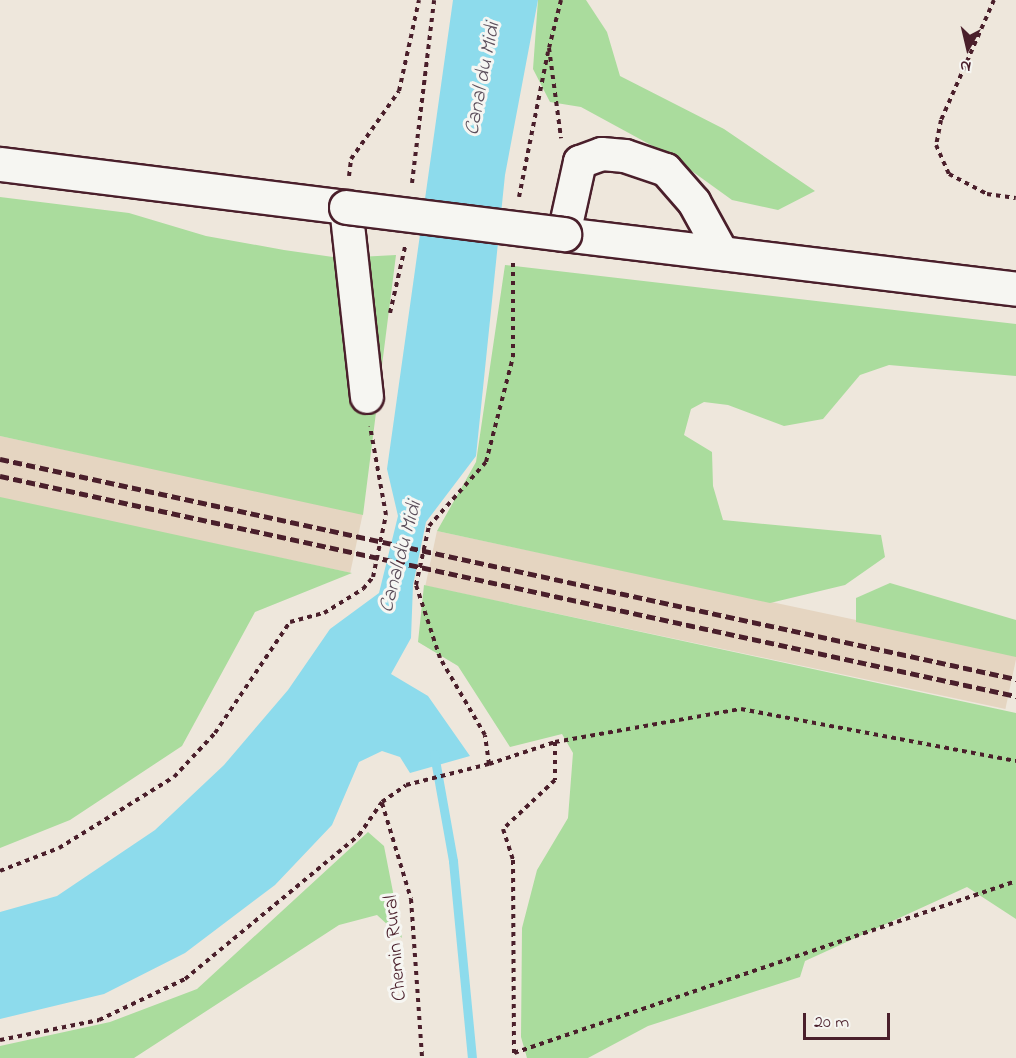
<!DOCTYPE html>
<style>
body{margin:0}
#map{position:relative;width:1016px;height:1058px;overflow:hidden;background:#eee7dc;font-family:"Indie Flower",sans-serif}
div>[style]{position:absolute}
.built>*{inset:0;background:#e5d5c1;transform-origin:0 0}
.green>*{inset:0;background:#aadc9d}
.water>*{inset:0;background:#8ddbec}
.stream>*{height:9px;margin:-4.5px;padding:0 4.5px;transform-origin:4.5px;border-radius:4.5px;background:#8ddbec}
.path>*{height:4px;margin-top:-2px;transform-origin:0;background:repeating-linear-gradient(90deg,#4a1f2b 0 4.5px,transparent 0 9px)}
.roads{filter:drop-shadow(2px 0 #4a1f2b) drop-shadow(-2px 0 #4a1f2b) drop-shadow(0 2px #4a1f2b) drop-shadow(0 -2px #4a1f2b)}
.minor>*{height:32px;margin:-16px;padding:0 16px;transform-origin:16px;border-radius:16px;background:#f6f6f2}
.major>*{height:33px;margin:-16.5px;padding:0 16.5px;transform-origin:16.5px;border-radius:16.5px;background:#f6f6f2}
.rail>*{height:4.5px;margin-top:-2.25px;transform-origin:0;background:repeating-linear-gradient(90deg,#4a1f2b 0 9px,transparent 0 13.5px)}
.bridges{filter:drop-shadow(2px 0 #4a1f2b) drop-shadow(-2px 0 #4a1f2b) drop-shadow(0 2px #4a1f2b) drop-shadow(0 -2px #4a1f2b)}
.major-bridge>*{height:33px;margin:-16.5px;padding:0 16.5px;transform-origin:16.5px;border-radius:16.5px;background:#f6f6f2}
span{translate:-50% -50%;white-space:nowrap;text-align:center;line-height:1.15;-webkit-text-stroke:6px #f6f6f2;paint-order:stroke}
.street-label{font-size:20px;color:#4a1f2b}
.water-label{font-size:21px;color:#5b4e5b;font-style:italic}
.north{position:absolute;left:938px;top:18px;width:60px;height:60px;-webkit-text-stroke:4px #f6f6f2;paint-order:stroke;rotate:188deg;font-size:16px;font-weight:700;line-height:24px;text-align:center;color:#4a1f2b}
.north::after{content:'';display:block;margin:auto;width:21px;height:27px;background:#4a1f2b;clip-path:polygon(50% 0,100% 100%,50% 72%,0 100%)}
.scale{position:absolute;left:803px;top:1013px;width:87px;height:27px;box-sizing:border-box;border:3px solid #4a1f2b;border-top:0;padding-left:8px;font-size:18px;line-height:21px;white-space:nowrap;color:#4a1f2b;-webkit-text-stroke:4px #f6f6f2;paint-order:stroke}
</style>
<div id="map">
<div class="built">
<i style="left:0;top:436px;width:371px;height:61px;rotate:12deg"></i>
<i style="left:437px;top:531px;width:593px;height:56px;rotate:12deg"></i>
</div>
<div class="green">
<i style="clip-path:polygon(538px 0,586px 0,607px 32px,620px 76px,724px 129px,815px 191px,778px 210px,732px 200px,671px 156px,581px 107px,550px 102px,533px 69px)"></i>
<i style="clip-path:polygon(0 197px,129px 213px,206px 236px,284px 250px,340px 258px,396px 255px,363px 515px,0 436px)"></i>
<i style="clip-path:polygon(505px 265px,1016px 324px,1016px 376px,889px 365px,860px 375px,823px 419px,784px 426px,728px 405px,704px 402px,691px 409px,684px 435px,712px 452px,713px 486px,723px 520px,881px 535px,885px 557px,845px 585px,770px 603px,437px 531px,476px 462px)"></i>
<i style="clip-path:polygon(0 497px,103px 519px,352px 573px,255px 612px,182px 746px,70px 820px,0 848px)"></i>
<i style="clip-path:polygon(890px 583px,1016px 620px,1016px 657px,856px 622px,856px 598px)"></i>
<i style="clip-path:polygon(424px 585px,1016px 713px,1016px 919px,967px 887px,805px 961px,800px 977px,648px 1026px,588px 1058px,527px 1058px,521px 1037px,522px 928px,537px 870px,568px 818px,573px 753px,562px 734px,510px 747px,458px 666px,418px 642px)"></i>
<i style="clip-path:polygon(368px 832px,384px 846px,402px 938px,377px 915px,339px 925px,134px 1058px,0 1058px,0 1046px,110px 1022px,197px 989px)"></i>
</div>
<div class="water">
<i style="clip-path:polygon(453px 0,538px 0,505px 175px,476px 456px,426px 522px,413px 585px,411px 638px,391px 674px,428px 696px,470px 756px,410px 773px,400px 757px,382px 751px,359px 762px,332px 825px,275px 885px,185px 953px,104px 994px,0 1019px,0 912px,57px 896px,155px 830px,224px 765px,288px 690px,330px 629px,379px 593px,398px 516px,387px 469px)"></i>
</div>
<div class="stream">
<i style="left:434px;top:754px;width:109px;rotate:79.9deg"></i>
<i style="left:453px;top:861px;width:198px;rotate:84.5deg"></i>
</div>
<div class="path">
<i style="left:561px;top:0;width:49px;rotate:104deg"></i>
<i style="left:549px;top:48px;width:91px;rotate:82.4deg"></i>
<i style="left:994px;top:0;width:131px;rotate:113.8deg"></i>
<i style="left:941px;top:120px;width:25px;rotate:101deg"></i>
<i style="left:936px;top:145px;width:32px;rotate:66deg"></i>
<i style="left:949px;top:174px;width:43px;rotate:27.8deg"></i>
<i style="left:987px;top:194px;width:29px;rotate:8deg"></i>
<i style="left:349px;top:176px;width:17px;rotate:-83deg"></i>
<i style="left:351px;top:159px;width:83px;rotate:-54.8deg"></i>
<i style="left:399px;top:91px;width:93px;rotate:-77.6deg"></i>
<i style="left:412px;top:183px;width:184px;rotate:-83.1deg"></i>
<i style="left:519px;top:197px;width:148px;rotate:-78.7deg"></i>
<i style="left:390px;top:313px;width:68px;rotate:-77.2deg"></i>
<i style="left:555px;top:742px;width:38px;rotate:90deg"></i>
<i style="left:555px;top:780px;width:71px;rotate:136.7deg"></i>
<i style="left:503px;top:829px;width:33px;rotate:72deg"></i>
<i style="left:513px;top:860px;width:193px;rotate:89.7deg"></i>
<i style="left:514px;top:1053px;width:531px;rotate:-18.91deg"></i>
<i style="left:489px;top:764px;width:70px;rotate:-18.4deg"></i>
<i style="left:555px;top:742px;width:189px;rotate:-10.1deg"></i>
<i style="left:741px;top:709px;width:280px;rotate:10.7deg"></i>
<i style="left:382px;top:803px;width:100px;rotate:73.2deg"></i>
<i style="left:411px;top:899px;width:159px;rotate:86deg"></i>
<i style="left:0;top:871px;width:63px;rotate:-21.3deg"></i>
<i style="left:59px;top:848px;width:135px;rotate:-31.7deg"></i>
<i style="left:174px;top:777px;width:60px;rotate:-47deg"></i>
<i style="left:215px;top:733px;width:134px;rotate:-56deg"></i>
<i style="left:290px;top:622px;width:35px;rotate:-15deg"></i>
<i style="left:324px;top:613px;width:46px;rotate:-31.6deg"></i>
<i style="left:363px;top:589px;width:16px;rotate:-50deg"></i>
<i style="left:373px;top:577px;width:63px;rotate:-78.2deg"></i>
<i style="left:386px;top:515px;width:90px;rotate:-100.2deg"></i>
<i style="left:0;top:1040px;width:101px;rotate:-11.4deg"></i>
<i style="left:99px;top:1020px;width:95px;rotate:-25.5deg"></i>
<i style="left:185px;top:979px;width:226px;rotate:-39.6deg"></i>
<i style="left:359px;top:835px;width:40px;rotate:-55.1deg"></i>
<i style="left:382px;top:802px;width:29px;rotate:-35deg"></i>
<i style="left:406px;top:785px;width:86px;rotate:-14.2deg"></i>
<i style="left:489px;top:764px;width:29px;rotate:-98deg"></i>
<i style="left:485px;top:735px;width:89px;rotate:-120.3deg"></i>
<i style="left:440px;top:658px;width:77px;rotate:-108.2deg"></i>
<i style="left:416px;top:585px;width:60px;rotate:-77.6deg"></i>
<i style="left:429px;top:526px;width:86px;rotate:-48.3deg"></i>
<i style="left:486px;top:462px;width:108px;rotate:-75.6deg"></i>
<i style="left:513px;top:357px;width:96px;rotate:-90deg"></i>
</div>
<div class="roads">
<div class="minor">
<i style="left:346px;top:207px;width:191px;rotate:83.7deg"></i>
<i style="left:564px;top:234px;width:74px;rotate:-77.5deg"></i>
<i style="left:580px;top:162px;width:23px;rotate:-20deg"></i>
<i style="left:602px;top:154px;width:23px;rotate:5deg"></i>
<i style="left:625px;top:156px;width:43px;rotate:18.9deg"></i>
<i style="left:666px;top:170px;width:43px;rotate:48.8deg"></i>
<i style="left:694px;top:202px;width:58px;rotate:61.2deg"></i>
</div>
<div class="major">
<i style="left:0;top:164px;width:349px;rotate:7.1deg"></i>
<i style="left:564px;top:234px;width:455px;rotate:6.9deg"></i>
</div>
</div>
<div class="rail">
<i style="left:0;top:459px;width:1040px;rotate:12.22deg"></i>
<i style="left:0;top:476px;width:1040px;rotate:12.22deg"></i>
</div>
<div class="bridges">
<div class="major-bridge">
<i style="left:346px;top:207px;width:220px;rotate:7.1deg"></i>
</div>
</div>
<div class="street-label">
<span style="left:396px;top:948px;rotate:-95deg">Chemin Rural</span>
</div>
<div class="water-label">
<span style="left:483px;top:79px;rotate:-79deg">Canal du Midi</span>
<span style="left:401px;top:557px;rotate:-75deg">Canal du Midi</span>
</div>
<div class="north">N</div>
<div class="scale">20 m</div>
</div>
